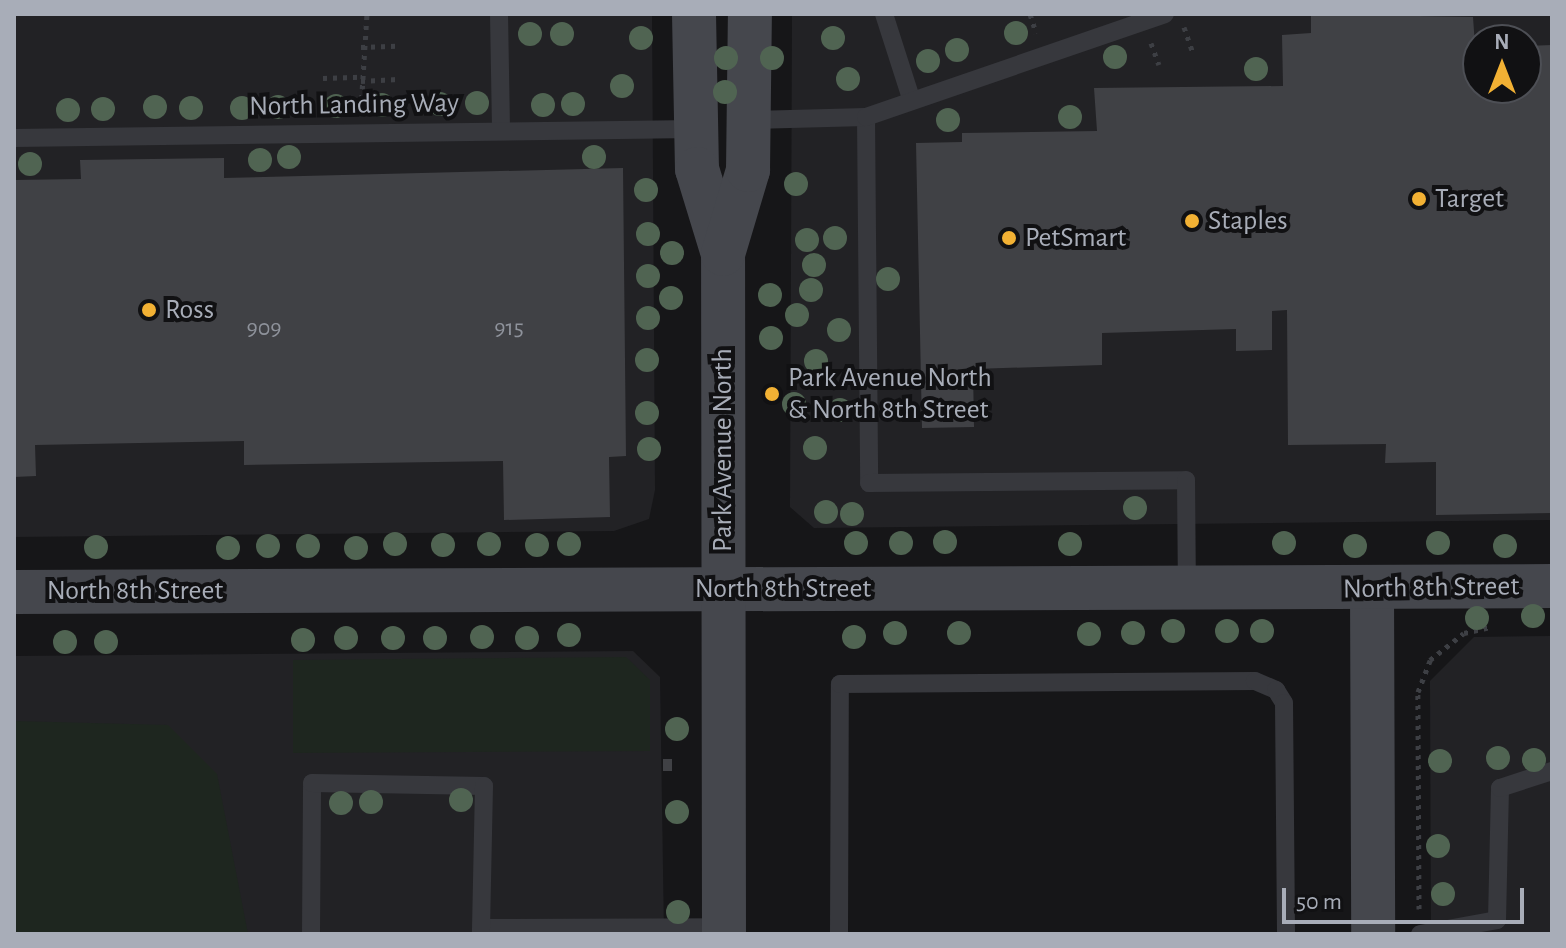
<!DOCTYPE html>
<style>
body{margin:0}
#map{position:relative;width:1566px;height:948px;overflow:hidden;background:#161618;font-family:"Alegreya Sans",sans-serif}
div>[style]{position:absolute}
.built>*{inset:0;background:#222225}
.green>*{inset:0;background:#1e261f}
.building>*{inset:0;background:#404145;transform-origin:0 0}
.path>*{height:5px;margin-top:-2.5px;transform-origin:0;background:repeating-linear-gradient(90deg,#3d3f44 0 4px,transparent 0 10px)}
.lane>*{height:18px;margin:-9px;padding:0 9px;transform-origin:9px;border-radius:9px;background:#37383d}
.secondary>*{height:44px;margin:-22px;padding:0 22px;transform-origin:22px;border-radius:22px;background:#45474d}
.trees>*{width:24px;height:24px;margin:-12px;border-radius:50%;background:#506452}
.dots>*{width:22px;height:22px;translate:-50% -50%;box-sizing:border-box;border:4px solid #111113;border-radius:50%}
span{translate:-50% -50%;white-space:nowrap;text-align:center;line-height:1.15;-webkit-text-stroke:8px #111113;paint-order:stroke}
.number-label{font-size:24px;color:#8e929b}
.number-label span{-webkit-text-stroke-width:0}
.street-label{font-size:28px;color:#a8adb8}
.poi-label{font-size:28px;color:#a8adb8}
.left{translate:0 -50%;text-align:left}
.frame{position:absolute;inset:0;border:16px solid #a8adb8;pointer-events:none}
.north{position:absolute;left:1462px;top:24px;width:80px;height:80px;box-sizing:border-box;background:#111113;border:2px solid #4d4f55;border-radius:50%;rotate:0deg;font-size:22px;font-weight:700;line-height:32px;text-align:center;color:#a8adb8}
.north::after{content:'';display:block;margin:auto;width:28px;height:36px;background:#f2b134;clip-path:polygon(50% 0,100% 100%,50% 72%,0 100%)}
.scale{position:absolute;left:1282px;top:888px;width:242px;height:36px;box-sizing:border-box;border:4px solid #a8adb8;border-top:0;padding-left:10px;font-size:24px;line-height:28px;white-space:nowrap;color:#a8adb8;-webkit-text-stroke:6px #111113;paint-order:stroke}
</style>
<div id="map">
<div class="built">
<i style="clip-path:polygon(14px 14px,652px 14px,655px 490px,649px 519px,614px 531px,14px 537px)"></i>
<i style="clip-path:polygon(evenodd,792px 14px,1552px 14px,1552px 520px,814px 528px,790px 507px,792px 14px,1478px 40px,1526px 40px,1526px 88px,1478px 88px,1478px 40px)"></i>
<i style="clip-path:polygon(1552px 636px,1552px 934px,1431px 934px,1430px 681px,1474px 637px)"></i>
<i style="clip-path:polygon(633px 651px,660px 677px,664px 934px,14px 934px,14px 656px)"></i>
</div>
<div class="green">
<i style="clip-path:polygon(626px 657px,650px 680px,650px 751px,293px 753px,293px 660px)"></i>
<i style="clip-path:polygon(14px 721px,168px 725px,217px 774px,248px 934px,14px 934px)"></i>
</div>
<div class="building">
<i style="clip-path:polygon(1311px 14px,1473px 17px,1478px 88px,1526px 88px,1526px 46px,1552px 45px,1552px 513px,1436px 515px,1436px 462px,1385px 463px,1386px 444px,1288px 445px,1287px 310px,1272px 311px,1272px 350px,1236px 351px,1236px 329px,1102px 333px,1102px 365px,973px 369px,974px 427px,922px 428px,916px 143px,962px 142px,962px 133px,1097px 131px,1094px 88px,1283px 86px,1282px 35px,1311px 33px)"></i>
<i style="clip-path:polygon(224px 158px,224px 178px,623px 168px,626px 456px,609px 457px,610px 517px,504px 520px,503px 461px,244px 465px,244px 441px,35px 445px,36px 476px,14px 477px,14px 180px,81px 179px,80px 160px)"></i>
<i style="left:663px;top:759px;width:9px;height:12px"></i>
</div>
<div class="path">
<i style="left:1030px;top:14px;width:20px;rotate:72deg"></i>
<i style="left:1184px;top:27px;width:28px;rotate:71deg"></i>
<i style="left:1151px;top:43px;width:23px;rotate:70deg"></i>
<i style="left:361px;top:47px;width:36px;rotate:-2deg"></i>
<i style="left:323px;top:78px;width:38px;rotate:-2deg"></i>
<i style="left:361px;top:81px;width:37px;rotate:-3deg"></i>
<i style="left:361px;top:109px;width:95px;rotate:-86.4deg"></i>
<i style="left:1419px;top:909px;width:217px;rotate:-90.3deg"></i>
<i style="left:1418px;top:692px;width:34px;rotate:-69deg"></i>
<i style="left:1430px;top:660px;width:43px;rotate:-38.5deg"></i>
<i style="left:1464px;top:633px;width:28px;rotate:-13deg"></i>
</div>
<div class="lane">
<i style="left:499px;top:14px;width:117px;rotate:89deg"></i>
<i style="left:884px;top:14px;width:91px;rotate:72.2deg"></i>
<i style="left:866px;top:117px;width:366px;rotate:89.5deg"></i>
<i style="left:869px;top:483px;width:317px;rotate:-0.5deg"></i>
<i style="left:1186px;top:480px;width:109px;rotate:89.5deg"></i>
<i style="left:750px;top:120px;width:116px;rotate:-1.5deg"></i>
<i style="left:866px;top:117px;width:316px;rotate:-19deg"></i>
<i style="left:14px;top:138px;width:680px;rotate:-0.76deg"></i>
<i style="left:482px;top:928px;width:242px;rotate:-0.2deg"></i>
<i style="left:311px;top:934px;width:151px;rotate:-89.6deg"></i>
<i style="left:312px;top:783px;width:172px;rotate:1deg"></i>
<i style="left:484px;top:786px;width:148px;rotate:91.2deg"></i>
<i style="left:839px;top:934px;width:250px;rotate:-89.8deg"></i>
<i style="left:840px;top:684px;width:415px;rotate:-0.4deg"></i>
<i style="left:1255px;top:681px;width:23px;rotate:23deg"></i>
<i style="left:1276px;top:690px;width:15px;rotate:58deg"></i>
<i style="left:1284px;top:703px;width:231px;rotate:89.5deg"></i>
<i style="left:1420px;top:934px;width:78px;rotate:-10.3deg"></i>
<i style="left:1497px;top:920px;width:132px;rotate:-88.7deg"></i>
<i style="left:1500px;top:788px;width:55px;rotate:-18.1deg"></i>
</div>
<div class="secondary">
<i style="left:694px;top:14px;width:155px;rotate:88.9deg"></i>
<i style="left:697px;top:169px;width:89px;rotate:73deg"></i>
<i style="left:1372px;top:589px;width:345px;rotate:89.8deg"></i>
<i style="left:14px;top:592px;width:1538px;rotate:-0.22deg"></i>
<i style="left:724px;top:934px;width:680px;rotate:-90.08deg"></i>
<i style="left:723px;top:254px;width:88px;rotate:-73.4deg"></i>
<i style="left:748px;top:170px;width:156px;rotate:-89.3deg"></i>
</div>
<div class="trees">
<i style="left:1016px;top:33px"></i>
<i style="left:530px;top:34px"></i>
<i style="left:562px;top:34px"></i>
<i style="left:641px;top:38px"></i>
<i style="left:833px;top:38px"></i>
<i style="left:957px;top:50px"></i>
<i style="left:1115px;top:57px"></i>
<i style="left:726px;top:58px"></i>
<i style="left:772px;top:58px"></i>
<i style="left:928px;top:61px"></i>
<i style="left:1256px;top:69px"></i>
<i style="left:848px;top:79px"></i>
<i style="left:622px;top:86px"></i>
<i style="left:725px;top:92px"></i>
<i style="left:477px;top:103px"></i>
<i style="left:440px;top:104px"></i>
<i style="left:573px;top:104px"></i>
<i style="left:382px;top:105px"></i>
<i style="left:543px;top:105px"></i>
<i style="left:336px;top:106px"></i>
<i style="left:155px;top:107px"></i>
<i style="left:278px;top:107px"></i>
<i style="left:191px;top:108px"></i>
<i style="left:242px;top:108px"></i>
<i style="left:103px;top:109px"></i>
<i style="left:68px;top:110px"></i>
<i style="left:1070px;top:117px"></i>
<i style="left:948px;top:120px"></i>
<i style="left:289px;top:157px"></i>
<i style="left:594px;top:157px"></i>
<i style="left:260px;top:160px"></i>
<i style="left:30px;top:164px"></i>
<i style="left:796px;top:184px"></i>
<i style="left:646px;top:190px"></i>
<i style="left:648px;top:234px"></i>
<i style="left:835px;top:238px"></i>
<i style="left:807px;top:240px"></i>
<i style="left:672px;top:253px"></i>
<i style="left:814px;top:265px"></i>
<i style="left:648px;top:276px"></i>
<i style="left:888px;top:279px"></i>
<i style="left:811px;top:290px"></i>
<i style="left:770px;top:295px"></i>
<i style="left:671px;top:298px"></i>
<i style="left:797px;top:315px"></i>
<i style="left:648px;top:318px"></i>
<i style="left:839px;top:330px"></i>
<i style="left:771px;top:338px"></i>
<i style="left:647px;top:360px"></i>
<i style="left:816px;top:361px"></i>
<i style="left:794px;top:404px"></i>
<i style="left:840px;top:410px"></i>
<i style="left:647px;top:413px"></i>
<i style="left:815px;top:448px"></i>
<i style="left:649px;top:449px"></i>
<i style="left:1135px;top:508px"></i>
<i style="left:826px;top:512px"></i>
<i style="left:852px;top:514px"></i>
<i style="left:945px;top:542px"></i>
<i style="left:856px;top:543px"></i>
<i style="left:901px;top:543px"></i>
<i style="left:1284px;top:543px"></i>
<i style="left:1438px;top:543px"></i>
<i style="left:395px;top:544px"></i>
<i style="left:489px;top:544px"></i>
<i style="left:569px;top:544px"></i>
<i style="left:1070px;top:544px"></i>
<i style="left:443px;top:545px"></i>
<i style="left:537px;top:545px"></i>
<i style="left:268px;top:546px"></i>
<i style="left:308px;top:546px"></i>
<i style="left:1355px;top:546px"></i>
<i style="left:1505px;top:546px"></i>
<i style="left:96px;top:547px"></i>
<i style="left:228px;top:548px"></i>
<i style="left:356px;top:548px"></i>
<i style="left:1533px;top:616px"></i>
<i style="left:1477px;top:618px"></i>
<i style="left:1173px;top:631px"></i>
<i style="left:1227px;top:631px"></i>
<i style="left:1262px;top:631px"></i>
<i style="left:895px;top:633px"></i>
<i style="left:959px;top:633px"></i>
<i style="left:1133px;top:633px"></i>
<i style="left:1089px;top:634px"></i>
<i style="left:569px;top:635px"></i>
<i style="left:482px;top:637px"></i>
<i style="left:854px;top:637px"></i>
<i style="left:346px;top:638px"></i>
<i style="left:393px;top:638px"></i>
<i style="left:435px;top:638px"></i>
<i style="left:527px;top:638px"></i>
<i style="left:303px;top:640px"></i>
<i style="left:65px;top:642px"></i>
<i style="left:106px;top:642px"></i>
<i style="left:677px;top:729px"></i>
<i style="left:1498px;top:758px"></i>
<i style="left:1534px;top:760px"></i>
<i style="left:1440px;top:761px"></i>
<i style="left:461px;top:800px"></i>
<i style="left:371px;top:802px"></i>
<i style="left:341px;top:803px"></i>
<i style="left:677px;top:812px"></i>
<i style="left:1438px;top:846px"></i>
<i style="left:1443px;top:894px"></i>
<i style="left:678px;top:912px"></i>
</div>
<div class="dots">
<i style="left:1419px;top:199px;background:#f2b134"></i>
<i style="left:1192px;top:221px;background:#f2b134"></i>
<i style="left:1009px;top:238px;background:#f2b134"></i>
<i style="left:149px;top:310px;background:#f2b134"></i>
<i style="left:772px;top:394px;background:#f2b134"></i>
</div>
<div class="number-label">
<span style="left:264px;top:329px">909</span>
<span style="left:509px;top:329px">915</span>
</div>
<div class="street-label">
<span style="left:354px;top:105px;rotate:-1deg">North Landing Way</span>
<span style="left:723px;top:450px;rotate:-90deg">Park Avenue North</span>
<span style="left:1431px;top:588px;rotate:-1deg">North 8th Street</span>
<span style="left:783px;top:589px">North 8th Street</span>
<span style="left:135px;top:591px">North 8th Street</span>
</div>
<div class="poi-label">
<span class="left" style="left:1435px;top:199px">Target</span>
<span class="left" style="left:1208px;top:221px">Staples</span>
<span class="left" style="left:1025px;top:238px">PetSmart</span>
<span class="left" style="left:165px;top:310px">Ross</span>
<span class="left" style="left:788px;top:394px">Park Avenue North<br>&amp; North 8th Street</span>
</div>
<div class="frame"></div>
<div class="north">N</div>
<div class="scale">50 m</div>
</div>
